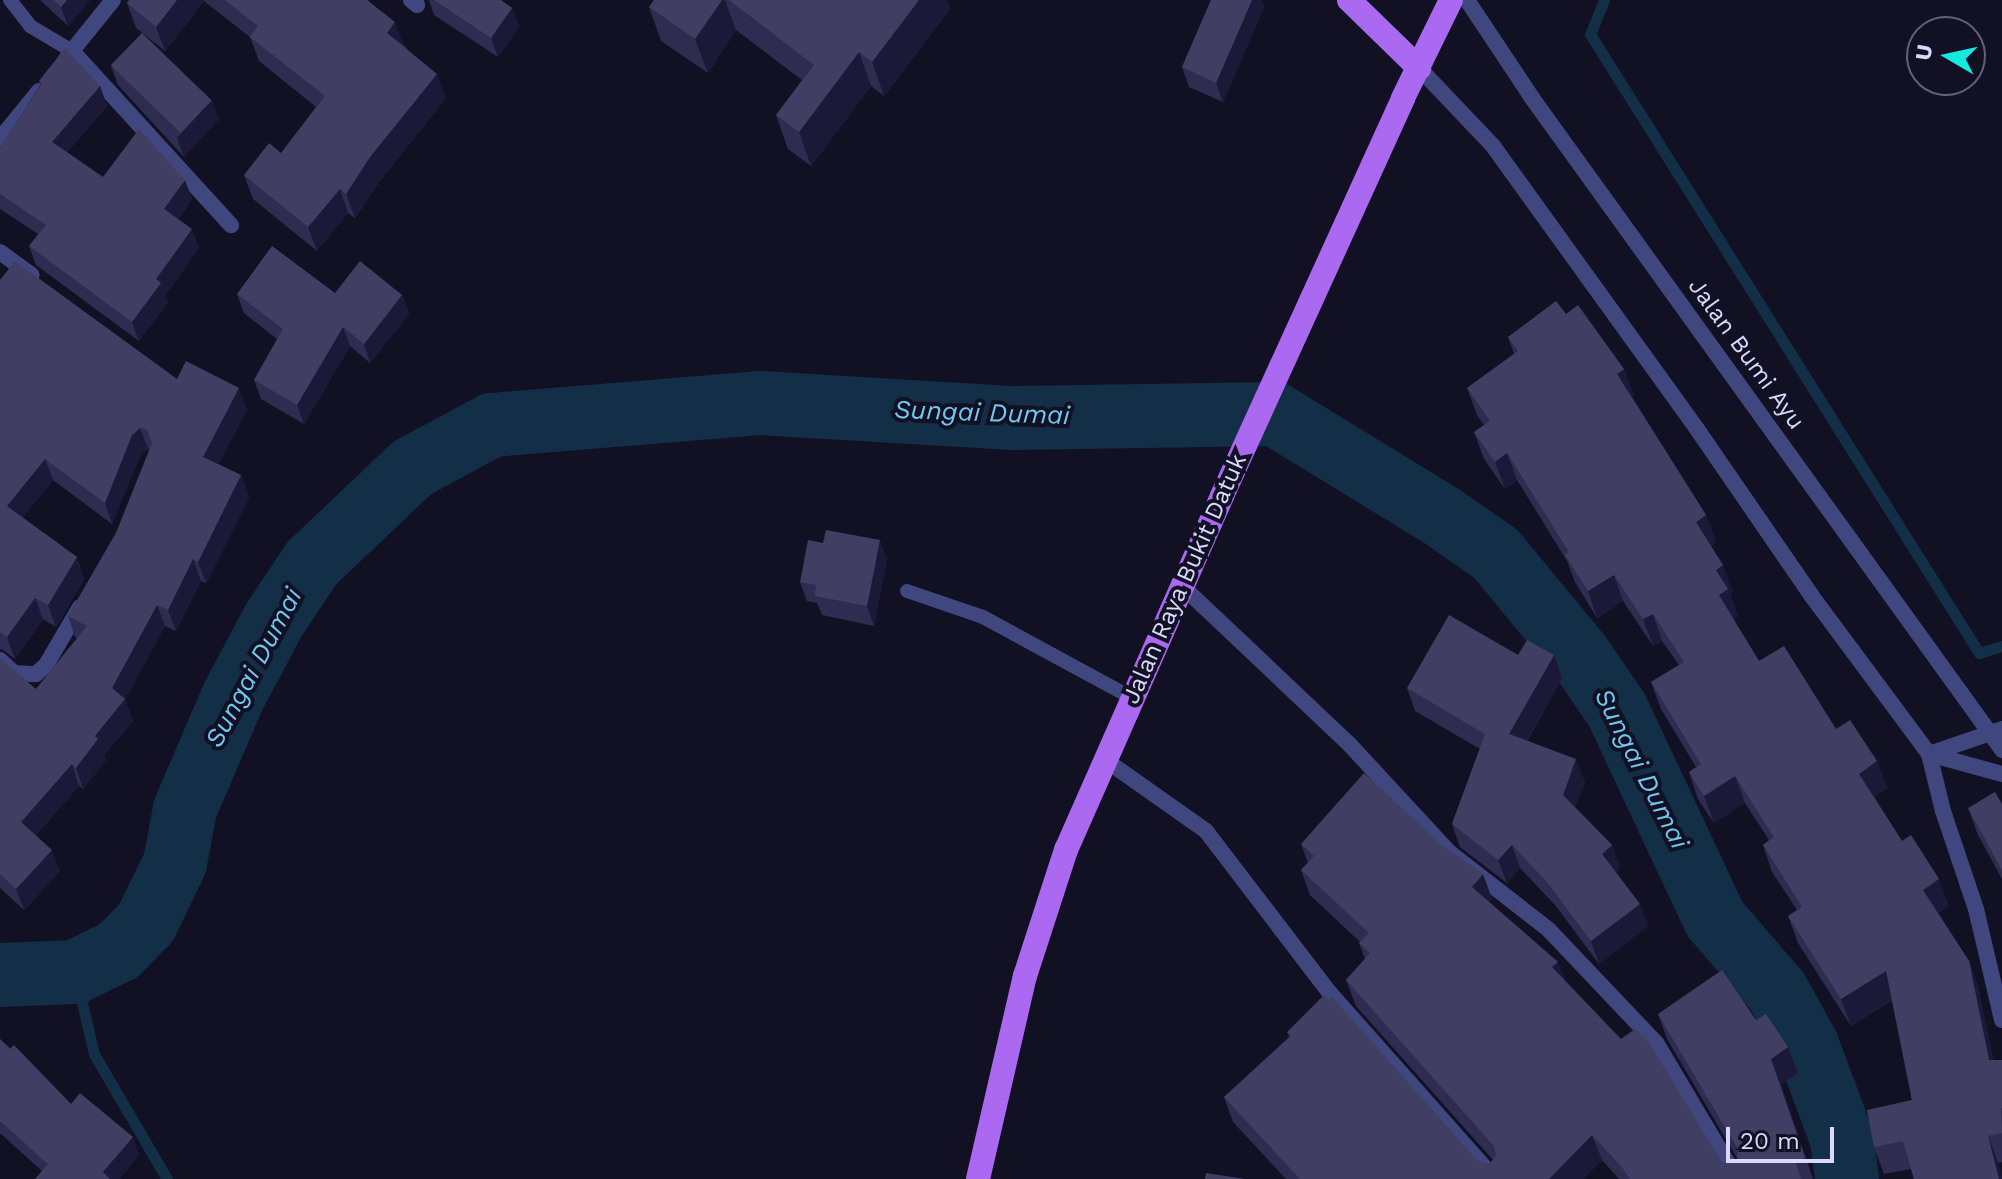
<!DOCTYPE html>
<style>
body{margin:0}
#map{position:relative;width:2002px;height:1179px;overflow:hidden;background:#121124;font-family:"Work Sans",sans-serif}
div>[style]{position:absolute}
.stream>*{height:11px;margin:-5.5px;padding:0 5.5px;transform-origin:5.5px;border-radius:5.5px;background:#132e47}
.river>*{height:64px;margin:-32px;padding:0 32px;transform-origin:32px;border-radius:32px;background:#132e47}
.lane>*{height:14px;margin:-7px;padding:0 7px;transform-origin:7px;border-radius:7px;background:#40477f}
.street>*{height:16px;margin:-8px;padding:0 8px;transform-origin:8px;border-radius:8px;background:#40477f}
.primary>*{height:24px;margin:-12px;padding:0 12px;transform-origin:12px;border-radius:12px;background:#ab69f2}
.wall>*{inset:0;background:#2e2c51}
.shaded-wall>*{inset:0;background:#1b1937}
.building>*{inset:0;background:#403f63;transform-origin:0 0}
span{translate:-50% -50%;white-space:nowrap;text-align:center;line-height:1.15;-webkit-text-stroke:8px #121124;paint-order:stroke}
.street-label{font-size:24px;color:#d8d9fc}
.water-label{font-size:26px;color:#6fc9f2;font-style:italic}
.north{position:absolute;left:1906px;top:16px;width:80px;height:80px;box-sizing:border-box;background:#121124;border:2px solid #61617a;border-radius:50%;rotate:279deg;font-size:22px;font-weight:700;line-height:32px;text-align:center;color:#d8d9fc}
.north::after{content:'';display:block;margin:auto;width:28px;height:36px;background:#15eae0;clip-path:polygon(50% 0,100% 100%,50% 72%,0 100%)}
.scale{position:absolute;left:1726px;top:1127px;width:108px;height:36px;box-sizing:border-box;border:4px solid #d8d9fc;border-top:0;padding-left:10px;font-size:24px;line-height:28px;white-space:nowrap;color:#d8d9fc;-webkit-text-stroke:6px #121124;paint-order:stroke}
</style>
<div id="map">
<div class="stream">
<i style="left:1604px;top:0;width:37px;rotate:112deg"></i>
<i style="left:1590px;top:34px;width:731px;rotate:57.85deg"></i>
<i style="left:1979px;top:653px;width:24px;rotate:-17deg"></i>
<i style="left:75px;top:972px;width:84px;rotate:77deg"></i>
<i style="left:94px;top:1054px;width:145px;rotate:59.7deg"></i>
</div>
<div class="river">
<i style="left:0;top:975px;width:75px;rotate:-2.3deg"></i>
<i style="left:75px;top:972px;width:48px;rotate:-26deg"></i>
<i style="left:118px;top:951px;width:40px;rotate:-45deg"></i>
<i style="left:146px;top:923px;width:67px;rotate:-64.2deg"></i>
<i style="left:175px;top:863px;width:55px;rotate:-79.5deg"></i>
<i style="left:185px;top:809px;width:122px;rotate:-66.8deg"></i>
<i style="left:233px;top:697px;width:87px;rotate:-62deg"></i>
<i style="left:274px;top:620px;width:69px;rotate:-56.3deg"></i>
<i style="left:312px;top:563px;width:138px;rotate:-43.5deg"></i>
<i style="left:412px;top:468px;width:91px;rotate:-28.3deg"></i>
<i style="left:492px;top:425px;width:268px;rotate:-4.7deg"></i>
<i style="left:759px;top:403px;width:255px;rotate:3.4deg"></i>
<i style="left:1014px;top:418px;width:261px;rotate:-0.9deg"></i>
<i style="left:1275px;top:414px;width:197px;rotate:31.5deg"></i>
<i style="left:1443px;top:517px;width:65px;rotate:34.9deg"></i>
<i style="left:1496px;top:554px;width:132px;rotate:50.5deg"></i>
<i style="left:1580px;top:656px;width:65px;rotate:55.6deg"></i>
<i style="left:1617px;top:710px;width:231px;rotate:64.9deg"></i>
<i style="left:1715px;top:919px;width:95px;rotate:49.3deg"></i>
<i style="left:1777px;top:991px;width:62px;rotate:60.9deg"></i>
<i style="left:1807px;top:1045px;width:100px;rotate:69.6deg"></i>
<i style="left:1842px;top:1139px;width:40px;rotate:82.9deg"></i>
</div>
<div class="lane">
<i style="left:10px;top:0;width:33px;rotate:52deg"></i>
<i style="left:30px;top:26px;width:49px;rotate:30.8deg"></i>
<i style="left:907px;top:591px;width:80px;rotate:18.9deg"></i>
<i style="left:983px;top:617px;width:170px;rotate:28.5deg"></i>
</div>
<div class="street">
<i style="left:411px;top:0;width:8px;rotate:40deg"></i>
<i style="left:1467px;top:0;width:118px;rotate:56.4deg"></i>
<i style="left:1532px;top:98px;width:804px;rotate:54.21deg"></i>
<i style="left:72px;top:51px;width:236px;rotate:47.6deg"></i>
<i style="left:67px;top:57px;width:73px;rotate:-51.1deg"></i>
<i style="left:1419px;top:68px;width:108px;rotate:46.5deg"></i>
<i style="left:1493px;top:146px;width:349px;rotate:54.2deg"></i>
<i style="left:1697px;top:429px;width:201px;rotate:55.5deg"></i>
<i style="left:1811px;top:595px;width:198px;rotate:53.4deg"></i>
<i style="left:1929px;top:754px;width:59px;rotate:76.2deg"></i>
<i style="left:1943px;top:811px;width:103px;rotate:71.4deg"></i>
<i style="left:1976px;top:909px;width:114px;rotate:76.8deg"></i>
<i style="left:0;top:139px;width:62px;rotate:-50.9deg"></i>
<i style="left:0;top:252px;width:39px;rotate:36deg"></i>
<i style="left:1182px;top:586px;width:231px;rotate:43.4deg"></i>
<i style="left:1350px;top:745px;width:146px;rotate:47.2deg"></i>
<i style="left:1449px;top:852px;width:125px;rotate:37.9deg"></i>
<i style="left:1548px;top:929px;width:158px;rotate:46.5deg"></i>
<i style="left:1657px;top:1044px;width:157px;rotate:59.3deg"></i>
<i style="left:0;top:660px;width:19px;rotate:43deg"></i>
<i style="left:14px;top:673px;width:22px;rotate:3deg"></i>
<i style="left:36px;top:674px;width:13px;rotate:-42deg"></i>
<i style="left:46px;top:665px;width:67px;rotate:-59.6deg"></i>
<i style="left:1929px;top:754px;width:77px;rotate:-18.9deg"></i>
<i style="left:1929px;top:754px;width:76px;rotate:15.3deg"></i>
<i style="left:1104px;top:759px;width:125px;rotate:35.2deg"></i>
<i style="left:1206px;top:831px;width:203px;rotate:52.6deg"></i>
<i style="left:1329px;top:992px;width:250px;rotate:48.4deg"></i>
</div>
<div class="primary">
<i style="left:1349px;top:0;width:98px;rotate:44.2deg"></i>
<i style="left:978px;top:1179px;width:208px;rotate:-77deg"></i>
<i style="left:1025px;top:976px;width:133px;rotate:-72deg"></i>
<i style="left:1066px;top:850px;width:387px;rotate:-66.2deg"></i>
<i style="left:1222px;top:496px;width:437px;rotate:-65.5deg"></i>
<i style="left:1403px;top:98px;width:109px;rotate:-63.9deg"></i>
</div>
<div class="wall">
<i style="clip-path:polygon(40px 0,90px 0,68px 26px)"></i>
<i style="clip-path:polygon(129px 0,368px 0,446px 98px,379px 182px,355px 218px,348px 213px,317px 251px,253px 199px,244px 175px,281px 153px,316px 107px,259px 61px,250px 37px,204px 1px,165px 51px,136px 28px,127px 3px)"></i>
<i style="clip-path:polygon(429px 0,500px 0,512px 8px,519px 27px,498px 57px,434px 15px)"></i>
<i style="clip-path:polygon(654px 0,947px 0,950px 9px,884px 96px,871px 86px,811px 166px,788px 149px,776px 115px,802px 80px,736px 30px,708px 73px,661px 41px,649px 7px)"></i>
<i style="clip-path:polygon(1211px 0,1261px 0,1264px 7px,1223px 102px,1189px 87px,1182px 67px)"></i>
<i style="clip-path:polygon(111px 66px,219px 119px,184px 157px,118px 85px)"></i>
<i style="clip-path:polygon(39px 81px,100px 86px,107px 106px,67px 152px,103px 177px,192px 199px,178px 219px,199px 248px,165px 295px,168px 302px,139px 341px,36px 265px,29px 246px,38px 234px,0 209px,0 148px,40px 85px)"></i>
<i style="clip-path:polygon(0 280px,177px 379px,247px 410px,218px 464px,241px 475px,249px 497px,206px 583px,201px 581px,176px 631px,165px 626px,125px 699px,133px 721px,104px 755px,106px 760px,83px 789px,79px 786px,36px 835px,60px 871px,24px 910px,0 888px,0 659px,36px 689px,77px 638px,75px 637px,68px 616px,116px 533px,150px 450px,148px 449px,140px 456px,112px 524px,53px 480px,22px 518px,77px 557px,84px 579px,56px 627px,43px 619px,15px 659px,2px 649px,0 650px)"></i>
<i style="clip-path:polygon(335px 293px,402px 295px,409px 314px,370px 363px,350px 346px,304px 424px,261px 399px,254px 380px,277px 339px,244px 313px,237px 294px)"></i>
<i style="clip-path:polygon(1566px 314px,1624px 369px,1634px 396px,1632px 397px,1706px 515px,1716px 542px,1711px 546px,1733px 592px,1730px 594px,1738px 616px,1733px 619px,1759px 661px,1836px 729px,1877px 761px,1887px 788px,1874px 797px,1902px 841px,1949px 906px,1938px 913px,1969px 961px,1978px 987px,1993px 1060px,2002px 1060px,2002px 1162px,1998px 1163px,2002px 1179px,1914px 1179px,1911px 1169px,1884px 1174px,1874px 1147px,1912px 1100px,1892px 1000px,1851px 1026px,1798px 943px,1788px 916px,1797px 910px,1772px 872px,1763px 845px,1769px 840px,1745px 803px,1714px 823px,1698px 799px,1689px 772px,1696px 767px,1661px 709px,1651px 682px,1679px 665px,1662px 641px,1653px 646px,1623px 601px,1597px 618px,1575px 582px,1567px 561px,1517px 480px,1505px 489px,1484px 459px,1474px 432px,1484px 425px,1477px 415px,1467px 388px,1514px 354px,1508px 337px)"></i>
<i style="clip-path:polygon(887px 559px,874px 626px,822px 615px,817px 603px,807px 601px,800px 582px)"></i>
<i style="clip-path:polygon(1518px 655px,1554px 655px,1562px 678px,1527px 741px,1585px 782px,1575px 807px,1612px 845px,1620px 868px,1616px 872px,1648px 926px,1599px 964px,1555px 905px,1520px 868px,1507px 883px,1460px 847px,1452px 824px,1480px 749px,1415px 711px,1407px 688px)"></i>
<i style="clip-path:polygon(2002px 804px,2002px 879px,1978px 835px,1968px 808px)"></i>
<i style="clip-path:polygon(1301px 844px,1492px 899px,1489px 902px,1565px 981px,1723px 1164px,1737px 1160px,1737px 1158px,1667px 1039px,1658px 1014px,1756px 1020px,1798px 1073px,1781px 1084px,1813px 1179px,1619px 1179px,1602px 1160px,1583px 1179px,1286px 1179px,1233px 1122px,1224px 1097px,1289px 1037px,1287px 1032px,1478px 1161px,1489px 1164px,1493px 1160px,1356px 1006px,1346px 980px,1365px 959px,1359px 943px,1360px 942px,1310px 895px,1301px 870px,1308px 863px)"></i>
<i style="clip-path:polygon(0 1039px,71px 1104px,139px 1155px,42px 1171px,0 1133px)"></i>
</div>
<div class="shaded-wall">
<i style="clip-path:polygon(67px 0,90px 0,68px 26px,61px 7px)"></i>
<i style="clip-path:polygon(177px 0,204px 0,204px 1px,165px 51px,156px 27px)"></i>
<i style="clip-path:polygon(722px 0,725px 0,736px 30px,708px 73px,695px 39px)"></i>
<i style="clip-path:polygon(919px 0,947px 0,950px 9px,884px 96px,872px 62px)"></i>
<i style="clip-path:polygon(1252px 0,1261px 0,1264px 7px,1223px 102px,1216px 83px)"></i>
<i style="clip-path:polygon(512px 8px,519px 27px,498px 57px,491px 38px)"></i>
<i style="clip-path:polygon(395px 22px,404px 46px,387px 33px)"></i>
<i style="clip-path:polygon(859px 52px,871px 86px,811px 166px,799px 132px)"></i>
<i style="clip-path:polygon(437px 74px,446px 98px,379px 182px,355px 218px,346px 194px,370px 157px)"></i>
<i style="clip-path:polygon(100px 86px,107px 106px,59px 161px,52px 142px)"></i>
<i style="clip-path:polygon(212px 100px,219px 119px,184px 157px,177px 138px)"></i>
<i style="clip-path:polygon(185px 180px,192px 199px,171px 228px,164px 209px)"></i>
<i style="clip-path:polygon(340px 189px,348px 213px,317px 251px,308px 227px)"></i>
<i style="clip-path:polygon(192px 229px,199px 248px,165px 295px,168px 302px,139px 341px,132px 322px,156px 279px)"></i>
<i style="clip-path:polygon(402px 295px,409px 314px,370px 363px,364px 344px)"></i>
<i style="clip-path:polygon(343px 327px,350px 346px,304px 424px,297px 405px)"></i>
<i style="clip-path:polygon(1624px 369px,1634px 396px,1627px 401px,1617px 374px)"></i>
<i style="clip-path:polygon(239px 388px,247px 410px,211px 478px,203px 457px)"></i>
<i style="clip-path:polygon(140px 428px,148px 449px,140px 456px,112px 524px,105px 503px,132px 435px)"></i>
<i style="clip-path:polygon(1507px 453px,1517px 480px,1505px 489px,1495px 462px)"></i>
<i style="clip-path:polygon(45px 459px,53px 480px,15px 527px,7px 506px)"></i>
<i style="clip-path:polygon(241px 475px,249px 497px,206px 583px,198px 562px)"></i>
<i style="clip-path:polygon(1706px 515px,1716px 542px,1706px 549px,1696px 522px)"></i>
<i style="clip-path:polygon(880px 540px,887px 559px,874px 626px,867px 606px)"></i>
<i style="clip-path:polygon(77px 557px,84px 579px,56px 627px,48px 605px)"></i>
<i style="clip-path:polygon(193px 559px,201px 581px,176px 631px,168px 610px)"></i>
<i style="clip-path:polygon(1723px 565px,1733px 592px,1730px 594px,1738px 616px,1729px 622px,1719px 595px,1716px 570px)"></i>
<i style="clip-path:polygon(1614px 575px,1623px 601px,1597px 618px,1588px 591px)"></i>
<i style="clip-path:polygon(35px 598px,43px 619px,15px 659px,7px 637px)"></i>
<i style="clip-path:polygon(157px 605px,165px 626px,125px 699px,133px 721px,104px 755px,106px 760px,83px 789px,76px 768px,95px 736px,112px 688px)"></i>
<i style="clip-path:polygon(1653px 614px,1662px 641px,1653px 646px,1643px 619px)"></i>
<i style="clip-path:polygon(1554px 655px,1562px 678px,1517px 757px,1509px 734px)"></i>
<i style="clip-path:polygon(1576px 759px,1585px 782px,1572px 817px,1563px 795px)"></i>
<i style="clip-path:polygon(1877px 761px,1887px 788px,1868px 801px,1859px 774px)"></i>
<i style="clip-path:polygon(72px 764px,79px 786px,29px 843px,21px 822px)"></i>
<i style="clip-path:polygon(1735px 776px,1745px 803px,1714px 823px,1704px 796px)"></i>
<i style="clip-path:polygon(1512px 845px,1520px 868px,1507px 883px,1498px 860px)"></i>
<i style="clip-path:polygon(1612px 845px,1620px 868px,1610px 877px,1602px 854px)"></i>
<i style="clip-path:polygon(52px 850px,60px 871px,24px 910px,16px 889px)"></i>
<i style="clip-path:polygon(1483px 874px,1492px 899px,1481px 912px,1472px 887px)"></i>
<i style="clip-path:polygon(1939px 879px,1949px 906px,1933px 916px,1923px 890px)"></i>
<i style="clip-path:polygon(1640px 904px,1648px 926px,1599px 964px,1591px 941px)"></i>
<i style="clip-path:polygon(1969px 961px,1978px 987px,1999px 1087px,1989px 1060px)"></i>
<i style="clip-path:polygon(1558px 962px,1568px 988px,1552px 967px)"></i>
<i style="clip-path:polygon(1886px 971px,1895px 997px,1851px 1026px,1841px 999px)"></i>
<i style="clip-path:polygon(1788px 1047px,1798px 1073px,1781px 1084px,1813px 1179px,1771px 1059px)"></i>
<i style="clip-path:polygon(1592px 1135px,1602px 1160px,1583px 1179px,1549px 1179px)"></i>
<i style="clip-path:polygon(1988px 1136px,1998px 1163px,2002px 1179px,1999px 1179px)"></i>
<i style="clip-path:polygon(133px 1137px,139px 1155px,120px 1179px,106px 1179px,103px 1172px)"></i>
</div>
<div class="building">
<i style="clip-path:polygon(54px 0,67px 0,61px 7px)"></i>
<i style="clip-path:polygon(129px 0,177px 0,156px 27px,127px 3px)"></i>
<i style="clip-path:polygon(225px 0,367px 0,395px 22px,387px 33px,437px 74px,370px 157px,346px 194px,340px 189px,308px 227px,244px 175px,269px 143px,281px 153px,325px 96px,250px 37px,258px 26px)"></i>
<i style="clip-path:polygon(434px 0,501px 0,512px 8px,491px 38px)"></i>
<i style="clip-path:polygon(654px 0,722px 0,695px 39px,649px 7px)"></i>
<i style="clip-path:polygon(729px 0,919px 0,872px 62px,859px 52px,799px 132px,776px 115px,814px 65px)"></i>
<i style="clip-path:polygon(1211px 0,1252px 0,1216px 83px,1182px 67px)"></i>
<i style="left:142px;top:33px;width:97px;height:45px;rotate:44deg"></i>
<i style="clip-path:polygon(65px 48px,100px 86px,52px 142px,103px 177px,139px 129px,185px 180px,164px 209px,192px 229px,156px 279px,161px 283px,132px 322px,29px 246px,46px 225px,0 194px,0 148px,42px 83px,39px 81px)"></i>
<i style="clip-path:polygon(272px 246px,335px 293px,360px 261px,402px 295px,364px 344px,343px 327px,297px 405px,254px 380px,283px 329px,237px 294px)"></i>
<i style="clip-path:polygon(15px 261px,177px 379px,186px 361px,239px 388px,203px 457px,241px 475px,198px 562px,193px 559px,168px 610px,157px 605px,112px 688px,125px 699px,95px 736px,98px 739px,76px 768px,72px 764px,21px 822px,52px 850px,16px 889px,0 874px,0 659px,36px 689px,87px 626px,68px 616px,116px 533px,152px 443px,147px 429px,140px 428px,132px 435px,105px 503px,45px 459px,7px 506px,77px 557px,48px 605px,35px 598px,7px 637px,0 632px,0 280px)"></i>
<i style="clip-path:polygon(1556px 301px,1566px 314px,1578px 305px,1624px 369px,1617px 374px,1706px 515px,1696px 522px,1723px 565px,1716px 570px,1728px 589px,1719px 595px,1759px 661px,1784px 646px,1836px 729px,1850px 720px,1877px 761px,1859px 774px,1902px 841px,1911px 835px,1939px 879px,1923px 890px,1969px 961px,1989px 1060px,2002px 1060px,2002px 1108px,2001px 1108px,2002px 1133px,1988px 1136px,1999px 1179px,1914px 1179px,1903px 1141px,1874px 1147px,1867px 1110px,1912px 1100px,1886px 971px,1841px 999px,1788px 916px,1802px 907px,1763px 845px,1774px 837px,1735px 776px,1704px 796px,1689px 772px,1701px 764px,1651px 682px,1684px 662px,1653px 614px,1643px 619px,1614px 575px,1588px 591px,1565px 555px,1569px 552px,1507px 453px,1495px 462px,1474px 432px,1490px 421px,1467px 388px,1518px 351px,1508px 337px)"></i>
<i style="clip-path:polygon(826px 530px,880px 540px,867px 606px,815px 596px,816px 585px,800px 582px,808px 540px,823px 543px)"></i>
<i style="clip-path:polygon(1449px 615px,1518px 655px,1527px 640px,1554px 655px,1509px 734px,1576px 759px,1563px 795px,1612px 845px,1602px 854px,1640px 904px,1591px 941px,1547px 882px,1512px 845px,1498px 860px,1452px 824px,1485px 734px,1407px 688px)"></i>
<i style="clip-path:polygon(1364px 773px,1442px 845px,1483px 874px,1472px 887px,1558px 962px,1552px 967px,1621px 1039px,1635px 1029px,1648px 1041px,1723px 1164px,1737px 1160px,1738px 1149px,1658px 1014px,1722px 970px,1756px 1020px,1766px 1014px,1788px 1047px,1771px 1059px,1805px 1158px,1795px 1161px,1801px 1179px,1630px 1179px,1621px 1166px,1592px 1135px,1549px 1179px,1300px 1179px,1224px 1097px,1291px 1036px,1287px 1032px,1324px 995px,1329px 1000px,1332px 997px,1478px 1161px,1489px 1164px,1496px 1156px,1494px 1146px,1346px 980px,1370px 953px,1359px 943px,1369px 933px,1301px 870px,1314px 856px,1301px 844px)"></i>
<i style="clip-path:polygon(1995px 792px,2002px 804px,2002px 870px,1968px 808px)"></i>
<i style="clip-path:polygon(0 1039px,10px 1049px,14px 1045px,71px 1104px,80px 1093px,133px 1137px,103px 1172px,110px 1179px,35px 1179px,48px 1164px,0 1121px)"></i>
<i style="clip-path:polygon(1206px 1173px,1245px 1179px,1205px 1179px)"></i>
</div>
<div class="street-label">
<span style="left:1746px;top:354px;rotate:54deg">Jalan Bumi Ayu</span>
<span style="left:1185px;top:579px;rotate:-66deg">Jalan Raya Bukit Datuk</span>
</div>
<div class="water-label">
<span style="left:982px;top:413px;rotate:2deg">Sungai Dumai</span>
<span style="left:254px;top:668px;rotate:-62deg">Sungai Dumai</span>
<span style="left:1641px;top:769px;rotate:63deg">Sungai Dumai</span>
</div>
<div class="north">U</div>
<div class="scale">20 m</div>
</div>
